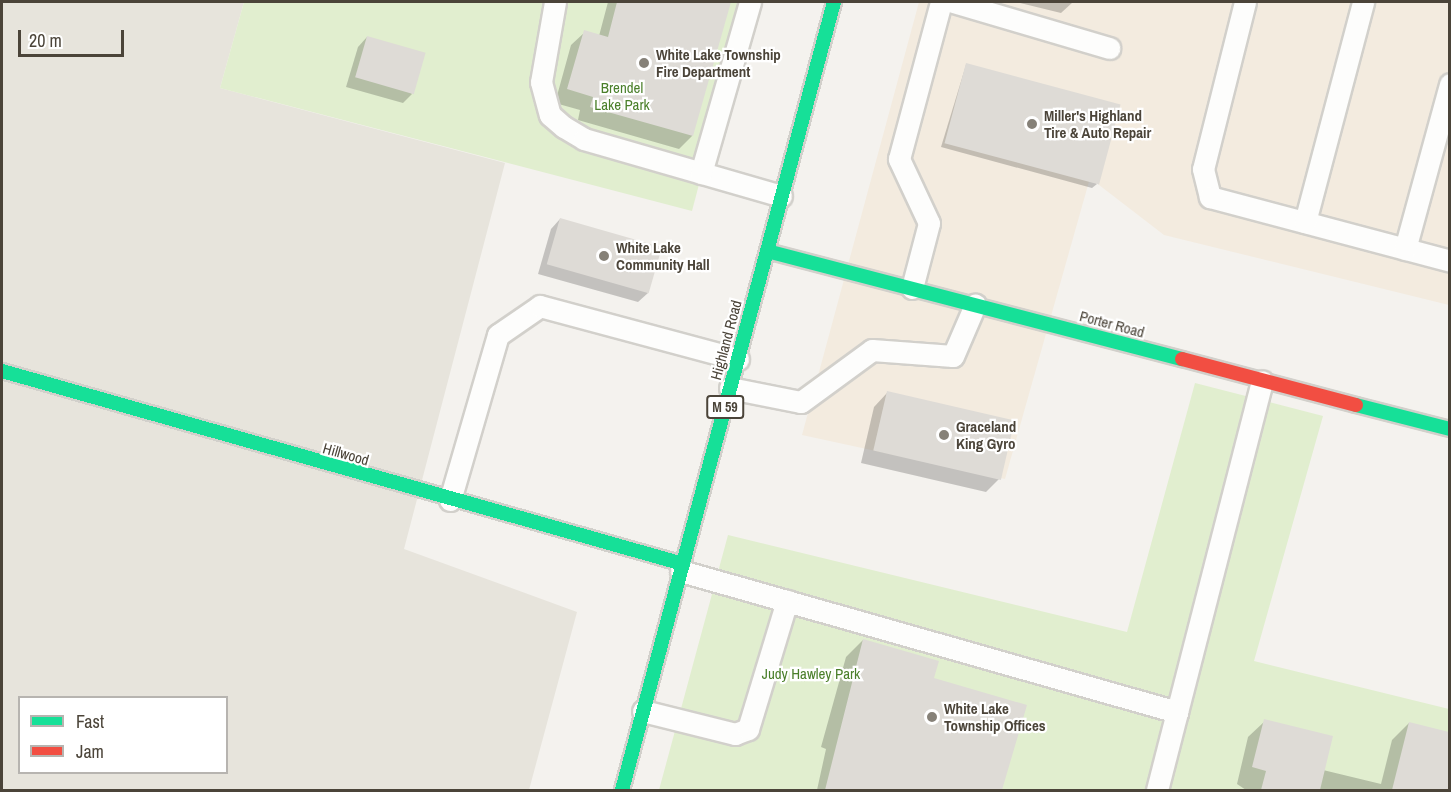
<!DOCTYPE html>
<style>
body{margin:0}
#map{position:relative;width:1451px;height:792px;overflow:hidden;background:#f4f2ee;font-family:"Archivo Narrow",sans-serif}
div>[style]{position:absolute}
.residential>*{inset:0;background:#e7e4dc}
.commercial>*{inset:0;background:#f3ebdf}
.green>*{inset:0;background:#e1eecf}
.shadow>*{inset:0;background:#0003}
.building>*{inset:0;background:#dedbd6;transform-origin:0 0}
.roads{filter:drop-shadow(2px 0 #d2d0cb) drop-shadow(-2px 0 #d2d0cb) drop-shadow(0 2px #d2d0cb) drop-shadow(0 -2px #d2d0cb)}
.lane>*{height:21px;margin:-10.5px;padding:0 10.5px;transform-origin:10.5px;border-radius:10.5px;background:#fdfdfc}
.fast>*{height:14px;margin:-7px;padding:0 7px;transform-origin:7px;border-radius:7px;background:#16e098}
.jam>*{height:14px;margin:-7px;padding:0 7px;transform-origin:7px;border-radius:7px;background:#f24e42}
.dots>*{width:16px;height:16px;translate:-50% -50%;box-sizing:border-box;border:3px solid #fff;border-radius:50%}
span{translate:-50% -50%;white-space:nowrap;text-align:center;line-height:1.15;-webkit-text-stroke:4.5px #fff;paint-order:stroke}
.shield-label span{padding:2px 4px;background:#fff;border:2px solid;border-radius:4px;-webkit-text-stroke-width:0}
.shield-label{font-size:14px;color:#4b4439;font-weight:700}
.poi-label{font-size:15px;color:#4b4439;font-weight:700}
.left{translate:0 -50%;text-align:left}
.park-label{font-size:15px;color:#4a7f2a}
.street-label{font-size:15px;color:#4b4439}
.frame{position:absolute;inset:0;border:3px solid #4b4439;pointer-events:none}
.legend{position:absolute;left:18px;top:696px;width:210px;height:78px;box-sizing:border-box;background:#fff;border:2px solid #b7b4b0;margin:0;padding:8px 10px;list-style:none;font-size:18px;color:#4b4439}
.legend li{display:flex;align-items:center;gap:12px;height:30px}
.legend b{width:30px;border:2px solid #b7b4b0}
.scale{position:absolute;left:18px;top:30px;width:106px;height:27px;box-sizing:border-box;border:3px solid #4b4439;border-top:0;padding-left:8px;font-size:18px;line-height:21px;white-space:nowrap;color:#4b4439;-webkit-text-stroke:4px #fff;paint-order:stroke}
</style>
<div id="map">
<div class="residential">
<i style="clip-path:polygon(evenodd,2px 2px,244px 2px,220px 88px,505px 163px,404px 549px,577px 612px,529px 790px,2px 790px,2px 2px,20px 698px,226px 698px,226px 772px,20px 772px,20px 698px)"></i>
</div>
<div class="commercial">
<i style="clip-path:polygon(919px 2px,1449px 2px,1449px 305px,1164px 235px,1090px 178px,1005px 479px,802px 435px)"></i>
</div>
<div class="green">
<i style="clip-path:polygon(244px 2px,747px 2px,692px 211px,220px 88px)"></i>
<i style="clip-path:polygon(1195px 383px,1323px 416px,1254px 661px,1449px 709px,1449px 790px,659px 790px,728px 535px,1127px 632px)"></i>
</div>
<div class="shadow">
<i style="clip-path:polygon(608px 2px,730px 2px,692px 136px,679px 149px,578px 120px,580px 110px,555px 103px,571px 45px,585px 32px,599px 36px)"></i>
<i style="clip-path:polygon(1016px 2px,1073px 2px,1061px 13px)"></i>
<i style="clip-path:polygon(367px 37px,412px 94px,403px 103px,346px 87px,358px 47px)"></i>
<i style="clip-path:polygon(966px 65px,1097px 184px,1092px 188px,941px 147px)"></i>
<i style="clip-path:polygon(560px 219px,648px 293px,638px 302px,538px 274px,551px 229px)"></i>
<i style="clip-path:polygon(887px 393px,1000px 478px,986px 492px,861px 463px,874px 407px)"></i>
<i style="clip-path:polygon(863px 640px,932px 679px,1026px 706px,1001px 790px,817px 790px,826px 749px,821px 747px,846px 657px)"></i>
<i style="clip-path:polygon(1265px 721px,1323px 770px,1381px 784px,1392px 740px,1409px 723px,1450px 733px,1450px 790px,1246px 790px,1237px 784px,1248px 737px)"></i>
</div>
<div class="building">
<i style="clip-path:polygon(617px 2px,731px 2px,693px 136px,590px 107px,593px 97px,567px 89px,584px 30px,608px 37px)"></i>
<i style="left:367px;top:36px;width:61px;height:43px;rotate:16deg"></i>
<i style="left:966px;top:63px;width:160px;height:83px;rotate:15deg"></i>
<i style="left:560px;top:218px;width:106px;height:48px;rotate:16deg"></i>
<i style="left:887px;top:391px;width:131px;height:61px;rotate:13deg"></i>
<i style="clip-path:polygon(863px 639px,939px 661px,934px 678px,1027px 705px,1002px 790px,825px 790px)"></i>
<i style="clip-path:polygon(1264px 719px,1333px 736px,1320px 790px,1261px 790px,1266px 771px,1252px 767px)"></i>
<i style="clip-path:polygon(1409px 722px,1449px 732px,1449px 790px,1392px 790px)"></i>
</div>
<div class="roads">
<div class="lane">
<i style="left:555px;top:2px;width:81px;rotate:99.9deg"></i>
<i style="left:541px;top:82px;width:34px;rotate:75deg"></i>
<i style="left:550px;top:115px;width:18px;rotate:41deg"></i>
<i style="left:564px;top:127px;width:23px;rotate:31deg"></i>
<i style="left:584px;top:139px;width:205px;rotate:16.1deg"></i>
<i style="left:953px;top:2px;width:163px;rotate:16.4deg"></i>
<i style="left:1245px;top:2px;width:172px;rotate:104.1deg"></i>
<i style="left:1203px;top:169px;width:29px;rotate:76deg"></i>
<i style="left:1210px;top:197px;width:248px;rotate:14.9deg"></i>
<i style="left:701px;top:173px;width:178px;rotate:-74deg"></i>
<i style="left:1305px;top:222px;width:228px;rotate:-75.2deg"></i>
<i style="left:1405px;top:249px;width:171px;rotate:-74.7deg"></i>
<i style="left:912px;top:288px;width:67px;rotate:-75.3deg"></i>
<i style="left:929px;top:223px;width:71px;rotate:-115.1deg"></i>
<i style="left:899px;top:159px;width:163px;rotate:-75deg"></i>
<i style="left:730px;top:388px;width:72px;rotate:11.2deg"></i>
<i style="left:801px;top:402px;width:88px;rotate:-36.2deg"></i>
<i style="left:872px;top:350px;width:81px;rotate:4.2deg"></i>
<i style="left:953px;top:356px;width:56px;rotate:-66.7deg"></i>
<i style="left:450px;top:500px;width:172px;rotate:-73.8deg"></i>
<i style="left:498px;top:335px;width:51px;rotate:-34.6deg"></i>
<i style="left:540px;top:306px;width:205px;rotate:15deg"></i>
<i style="left:681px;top:571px;width:516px;rotate:15.87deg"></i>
<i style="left:643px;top:711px;width:95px;rotate:14deg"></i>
<i style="left:735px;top:734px;width:14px;rotate:-21deg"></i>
<i style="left:748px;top:729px;width:134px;rotate:-73.1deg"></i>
<i style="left:1157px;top:790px;width:422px;rotate:-75.6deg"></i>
</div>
<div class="fast">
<i style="left:767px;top:251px;width:429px;rotate:14.6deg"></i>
<i style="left:2px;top:371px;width:708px;rotate:15.82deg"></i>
<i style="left:1356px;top:405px;width:97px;rotate:14.3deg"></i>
<i style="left:622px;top:790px;width:816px;rotate:-74.94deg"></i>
</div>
<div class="jam">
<i style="left:1182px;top:359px;width:180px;rotate:14.8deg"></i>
</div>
</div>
<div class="dots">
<i style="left:644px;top:63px;background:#868178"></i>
<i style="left:1032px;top:124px;background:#868178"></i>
<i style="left:604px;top:256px;background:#868178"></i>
<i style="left:944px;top:435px;background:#868178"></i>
<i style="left:932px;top:717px;background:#868178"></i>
</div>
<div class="shield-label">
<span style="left:725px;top:407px">M 59</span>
</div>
<div class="poi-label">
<span class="left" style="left:656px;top:63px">White Lake Township<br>Fire Department</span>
<span class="left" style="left:1044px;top:124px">Miller's Highland<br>Tire &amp; Auto Repair</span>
<span class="left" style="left:616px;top:256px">White Lake<br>Community Hall</span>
<span class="left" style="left:956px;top:435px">Graceland<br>King Gyro</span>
<span class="left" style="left:944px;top:717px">White Lake<br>Township Offices</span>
</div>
<div class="park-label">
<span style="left:622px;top:96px">Brendel<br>Lake Park</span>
<span style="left:811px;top:674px">Judy Hawley Park</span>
</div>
<div class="street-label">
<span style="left:1112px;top:324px;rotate:15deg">Porter Road</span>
<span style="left:726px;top:340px;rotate:-75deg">Highland Road</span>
<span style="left:346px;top:454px;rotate:16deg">Hillwood</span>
</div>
<div class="frame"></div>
<ul class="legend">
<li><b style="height:8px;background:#16e098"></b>Fast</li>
<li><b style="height:8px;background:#f24e42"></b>Jam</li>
</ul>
<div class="scale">20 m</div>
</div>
